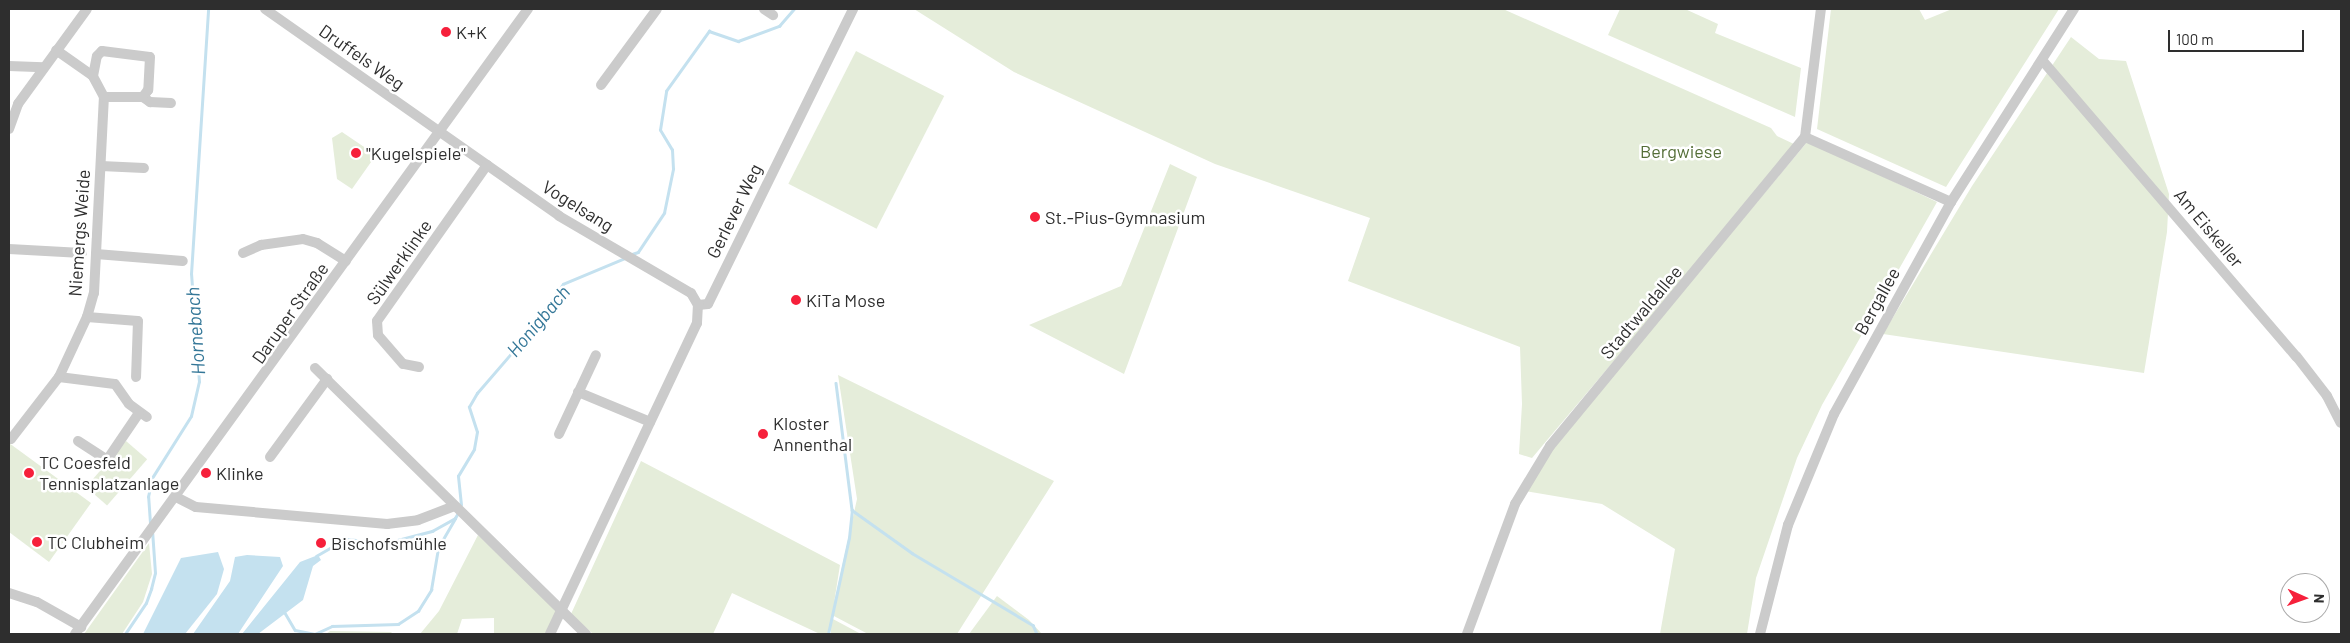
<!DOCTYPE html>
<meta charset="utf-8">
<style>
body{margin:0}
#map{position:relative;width:2350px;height:643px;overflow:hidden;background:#fff;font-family:Barlow,sans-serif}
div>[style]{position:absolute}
.green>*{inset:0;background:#e5edda;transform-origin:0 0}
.water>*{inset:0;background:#c4e1ef}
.stream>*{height:2.5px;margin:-1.25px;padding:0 1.25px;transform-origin:1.25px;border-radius:1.25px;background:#c4e1ef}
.minor>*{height:10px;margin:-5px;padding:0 5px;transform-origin:5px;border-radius:5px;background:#cbcbcb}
.dots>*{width:14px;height:14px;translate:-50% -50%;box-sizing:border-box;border:2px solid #fff;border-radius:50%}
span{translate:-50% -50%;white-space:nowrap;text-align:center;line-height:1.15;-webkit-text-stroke:5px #fff;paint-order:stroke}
.poi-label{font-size:18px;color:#2e2e2e}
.left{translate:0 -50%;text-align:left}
.street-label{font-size:18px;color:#2e2e2e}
.park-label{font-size:18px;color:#546e37}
.water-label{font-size:19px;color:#347798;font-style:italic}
.frame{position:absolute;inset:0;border:10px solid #2e2e2e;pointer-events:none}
.north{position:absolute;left:2280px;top:573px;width:50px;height:50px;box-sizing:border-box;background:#fff;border:1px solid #ababab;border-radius:50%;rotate:92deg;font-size:14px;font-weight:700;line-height:20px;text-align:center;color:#2e2e2e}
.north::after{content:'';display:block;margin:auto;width:18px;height:22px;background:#f6203b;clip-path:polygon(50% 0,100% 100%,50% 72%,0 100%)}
.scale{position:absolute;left:2168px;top:30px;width:136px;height:22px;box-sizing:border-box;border:2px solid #2e2e2e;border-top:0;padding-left:6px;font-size:15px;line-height:18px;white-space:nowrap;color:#2e2e2e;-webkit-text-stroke:4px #fff;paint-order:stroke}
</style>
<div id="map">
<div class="green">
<i style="clip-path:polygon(914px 9px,1503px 9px,1771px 128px,1777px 136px,1796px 145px,1532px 458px,1519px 454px,1522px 404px,1520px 347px,1348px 281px,1370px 218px,1215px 164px,1014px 72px)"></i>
<i style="clip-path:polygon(1620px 9px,1685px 9px,1718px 24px,1715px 33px,1801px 68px,1795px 117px,1608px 35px)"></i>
<i style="clip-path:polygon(1831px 9px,1919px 9px,1925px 20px,1952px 9px,2059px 9px,1946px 187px,1817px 129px)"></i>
<i style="clip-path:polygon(2071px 37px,2099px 59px,2126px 61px,2169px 194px,2167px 232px,2144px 373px,1883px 334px,1972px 186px)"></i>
<i style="left:856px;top:51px;width:99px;height:149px;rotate:27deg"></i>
<i style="clip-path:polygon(342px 132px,376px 155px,352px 189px,337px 179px,332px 138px)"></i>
<i style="clip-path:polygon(1808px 141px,1937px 202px,1822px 405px,1797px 458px,1756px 578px,1747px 634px,1660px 634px,1675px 549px,1602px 504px,1525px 491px,1552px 447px)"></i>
<i style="clip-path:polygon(1170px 164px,1197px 177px,1124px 374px,1029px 325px,1121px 286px)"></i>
<i style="clip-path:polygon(838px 375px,1054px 481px,957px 634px,868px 634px,832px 615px,831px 618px,861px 634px,831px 634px,831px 620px,828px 634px,820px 634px,732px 593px,713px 634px,593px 634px,571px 614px,641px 461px,840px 565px,834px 603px,857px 499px)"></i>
<i style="left:126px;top:441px;width:28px;height:61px;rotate:41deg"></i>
<i style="clip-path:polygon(9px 443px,91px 503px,49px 562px,9px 532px)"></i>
<i style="clip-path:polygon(478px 535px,558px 611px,546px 634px,494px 634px,494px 618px,462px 619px,457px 634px,420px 634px,439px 611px)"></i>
<i style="clip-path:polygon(149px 543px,152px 574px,143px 602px,122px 634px,84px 634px)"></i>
<i style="clip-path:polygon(997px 596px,1029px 620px,1042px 634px,969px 634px)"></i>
<i style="clip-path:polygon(330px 631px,391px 632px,393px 634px,326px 634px)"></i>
</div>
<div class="water">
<i style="clip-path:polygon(218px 552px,224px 569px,217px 594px,185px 634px,143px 634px,181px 558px)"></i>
<i style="clip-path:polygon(247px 555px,280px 557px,283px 566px,238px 634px,193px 634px,230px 581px,235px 557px)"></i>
<i style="clip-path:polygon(318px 555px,321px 560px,313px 566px,303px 600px,258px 634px,242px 634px,300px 562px)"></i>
</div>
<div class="stream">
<i style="left:632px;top:254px;width:6px;rotate:-18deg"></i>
<i style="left:638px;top:252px;width:47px;rotate:-56.3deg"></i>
<i style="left:664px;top:213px;width:45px;rotate:-78.4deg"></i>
<i style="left:673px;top:169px;width:19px;rotate:-93deg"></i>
<i style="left:672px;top:150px;width:23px;rotate:-121deg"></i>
<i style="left:660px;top:130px;width:39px;rotate:-81deg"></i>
<i style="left:666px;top:91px;width:74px;rotate:-54.4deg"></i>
<i style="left:709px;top:31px;width:31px;rotate:19deg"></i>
<i style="left:738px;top:41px;width:44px;rotate:-20.1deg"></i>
<i style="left:779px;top:26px;width:23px;rotate:-49deg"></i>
<i style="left:836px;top:383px;width:128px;rotate:82.8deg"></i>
<i style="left:852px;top:510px;width:74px;rotate:35.6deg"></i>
<i style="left:912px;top:553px;width:141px;rotate:30.8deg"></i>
<i style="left:1033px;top:625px;width:10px;rotate:66deg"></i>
<i style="left:461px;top:505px;width:29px;rotate:-96deg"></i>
<i style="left:458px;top:476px;width:31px;rotate:-59deg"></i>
<i style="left:474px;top:449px;width:17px;rotate:-80deg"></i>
<i style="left:477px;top:432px;width:26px;rotate:-108deg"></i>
<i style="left:469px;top:407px;width:16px;rotate:-60deg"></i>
<i style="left:477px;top:393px;width:77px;rotate:-49.2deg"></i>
<i style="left:527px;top:335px;width:62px;rotate:-54.8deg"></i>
<i style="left:563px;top:284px;width:67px;rotate:-22.8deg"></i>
<i style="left:150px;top:523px;width:26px;rotate:-94deg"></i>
<i style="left:148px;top:497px;width:19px;rotate:-78deg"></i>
<i style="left:152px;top:478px;width:73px;rotate:-57.8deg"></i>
<i style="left:191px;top:416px;width:35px;rotate:-77deg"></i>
<i style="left:199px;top:382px;width:108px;rotate:-94.2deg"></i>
<i style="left:191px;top:274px;width:266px;rotate:-86.3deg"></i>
<i style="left:316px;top:556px;width:34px;rotate:-30deg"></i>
<i style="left:346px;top:539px;width:40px;rotate:5.7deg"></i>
<i style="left:386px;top:543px;width:48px;rotate:-14.6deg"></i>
<i style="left:432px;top:531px;width:26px;rotate:-29deg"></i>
<i style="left:455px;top:518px;width:6px;rotate:-59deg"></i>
<i style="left:284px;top:611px;width:22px;rotate:60deg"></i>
<i style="left:295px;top:630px;width:20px;rotate:11deg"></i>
<i style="left:315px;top:634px;width:19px;rotate:-25deg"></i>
<i style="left:332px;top:626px;width:66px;rotate:-1.7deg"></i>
<i style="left:398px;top:624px;width:24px;rotate:-33deg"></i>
<i style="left:418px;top:611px;width:25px;rotate:-58deg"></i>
<i style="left:431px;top:590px;width:43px;rotate:-80.5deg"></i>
<i style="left:438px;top:548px;width:34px;rotate:-60deg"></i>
<i style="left:125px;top:634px;width:37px;rotate:-56deg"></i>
<i style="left:146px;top:603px;width:15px;rotate:-70deg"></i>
<i style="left:151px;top:589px;width:16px;rotate:-76deg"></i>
<i style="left:155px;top:573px;width:39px;rotate:-94deg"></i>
<i style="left:828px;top:634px;width:98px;rotate:-77.7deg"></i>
<i style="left:849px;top:538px;width:28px;rotate:-84deg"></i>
</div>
<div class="minor">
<i style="left:265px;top:9px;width:360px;rotate:35.1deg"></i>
<i style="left:559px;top:216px;width:153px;rotate:30.3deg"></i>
<i style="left:691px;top:293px;width:14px;rotate:60deg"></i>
<i style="left:764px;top:9px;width:11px;rotate:34deg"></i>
<i style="left:2042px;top:60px;width:391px;rotate:49.4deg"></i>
<i style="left:2297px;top:357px;width:49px;rotate:52.4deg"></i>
<i style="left:2327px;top:396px;width:30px;rotate:63deg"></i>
<i style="left:9px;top:66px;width:34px;rotate:2deg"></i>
<i style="left:93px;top:76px;width:20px;rotate:-79deg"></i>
<i style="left:97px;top:56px;width:7px;rotate:-45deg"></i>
<i style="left:102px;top:51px;width:48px;rotate:7.1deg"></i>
<i style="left:150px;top:57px;width:33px;rotate:93deg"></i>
<i style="left:148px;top:90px;width:9px;rotate:126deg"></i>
<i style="left:143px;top:97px;width:39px;rotate:180deg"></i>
<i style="left:601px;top:85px;width:94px;rotate:-53.6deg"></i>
<i style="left:143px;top:97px;width:9px;rotate:36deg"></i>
<i style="left:150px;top:102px;width:21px;rotate:3deg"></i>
<i style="left:9px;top:129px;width:27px;rotate:-70deg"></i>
<i style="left:18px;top:104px;width:117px;rotate:-54deg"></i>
<i style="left:1805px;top:137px;width:160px;rotate:24deg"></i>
<i style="left:101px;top:166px;width:43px;rotate:2.7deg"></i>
<i style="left:9px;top:249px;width:73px;rotate:3.1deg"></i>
<i style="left:243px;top:253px;width:20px;rotate:-24deg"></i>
<i style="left:261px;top:245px;width:42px;rotate:-8.1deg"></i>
<i style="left:303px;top:239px;width:15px;rotate:16deg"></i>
<i style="left:317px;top:243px;width:34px;rotate:32deg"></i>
<i style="left:96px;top:254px;width:87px;rotate:4.6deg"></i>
<i style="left:87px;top:317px;width:51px;rotate:4.5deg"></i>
<i style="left:138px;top:321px;width:56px;rotate:92deg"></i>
<i style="left:419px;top:367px;width:16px;rotate:-169deg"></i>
<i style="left:403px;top:364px;width:38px;rotate:-131deg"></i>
<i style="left:378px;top:335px;width:14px;rotate:-94deg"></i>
<i style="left:377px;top:321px;width:191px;rotate:-54.8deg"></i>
<i style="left:315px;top:368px;width:380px;rotate:44.5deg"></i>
<i style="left:59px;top:377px;width:56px;rotate:7.1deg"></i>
<i style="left:115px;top:384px;width:24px;rotate:55deg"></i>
<i style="left:129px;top:404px;width:22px;rotate:36deg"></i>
<i style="left:578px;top:392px;width:78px;rotate:22.6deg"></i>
<i style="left:559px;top:434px;width:87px;rotate:-64.9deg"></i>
<i style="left:9px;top:438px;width:2px;rotate:27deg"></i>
<i style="left:11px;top:439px;width:78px;rotate:-52.3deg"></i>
<i style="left:59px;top:377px;width:66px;rotate:-65deg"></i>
<i style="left:87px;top:317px;width:25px;rotate:-74deg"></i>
<i style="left:94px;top:293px;width:196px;rotate:-87.1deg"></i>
<i style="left:104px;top:97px;width:24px;rotate:-118deg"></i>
<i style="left:93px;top:76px;width:45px;rotate:-144.9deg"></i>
<i style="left:78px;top:441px;width:35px;rotate:33deg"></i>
<i style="left:107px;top:460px;width:57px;rotate:-55.8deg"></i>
<i style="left:270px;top:457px;width:97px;rotate:-53.8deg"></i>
<i style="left:176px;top:497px;width:22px;rotate:27deg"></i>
<i style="left:196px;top:507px;width:192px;rotate:5.1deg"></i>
<i style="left:387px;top:524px;width:31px;rotate:-7deg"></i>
<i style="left:418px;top:520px;width:39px;rotate:-21deg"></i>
<i style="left:9px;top:593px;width:29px;rotate:18deg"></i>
<i style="left:37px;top:602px;width:51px;rotate:29.6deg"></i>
<i style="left:75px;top:634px;width:772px;rotate:-54.07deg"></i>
<i style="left:550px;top:634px;width:344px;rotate:-64.7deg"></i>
<i style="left:697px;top:323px;width:18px;rotate:-87deg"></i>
<i style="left:698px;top:305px;width:10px;rotate:-6deg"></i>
<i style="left:708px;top:304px;width:329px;rotate:-63.8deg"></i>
<i style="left:1467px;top:634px;width:139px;rotate:-69.7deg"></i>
<i style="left:1515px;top:504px;width:68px;rotate:-58.9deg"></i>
<i style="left:1550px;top:446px;width:401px;rotate:-50.5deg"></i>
<i style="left:1805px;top:137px;width:129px;rotate:-82.9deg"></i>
<i style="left:1760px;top:634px;width:113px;rotate:-75.6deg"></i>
<i style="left:1788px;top:525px;width:120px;rotate:-67.5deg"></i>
<i style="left:1834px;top:414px;width:242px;rotate:-61.1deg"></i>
<i style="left:1951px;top:202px;width:229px;rotate:-57.5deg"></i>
</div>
<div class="dots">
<i style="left:446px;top:32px;background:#f6203b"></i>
<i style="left:356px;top:153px;background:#f6203b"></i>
<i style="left:1035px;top:217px;background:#f6203b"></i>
<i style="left:796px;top:300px;background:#f6203b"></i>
<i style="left:763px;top:434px;background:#f6203b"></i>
<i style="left:29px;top:473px;background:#f6203b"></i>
<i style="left:206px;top:473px;background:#f6203b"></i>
<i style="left:37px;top:542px;background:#f6203b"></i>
<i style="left:321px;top:543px;background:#f6203b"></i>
</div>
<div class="poi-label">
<span class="left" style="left:456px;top:32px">K+K</span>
<span class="left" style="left:366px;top:153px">"Kugelspiele"</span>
<span class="left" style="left:1045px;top:217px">St.-Pius-Gymnasium</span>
<span class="left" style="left:806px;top:300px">KiTa Mose</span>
<span class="left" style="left:773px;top:434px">Kloster<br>Annenthal</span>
<span class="left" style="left:39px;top:473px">TC Coesfeld<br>Tennisplatzanlage</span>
<span class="left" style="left:216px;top:473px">Klinke</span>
<span class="left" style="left:47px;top:542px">TC Clubheim</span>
<span class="left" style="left:331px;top:543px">Bischofsmühle</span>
</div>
<div class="street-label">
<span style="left:362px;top:57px;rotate:35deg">Druffels Weg</span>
<span style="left:578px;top:206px;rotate:32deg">Vogelsang</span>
<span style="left:734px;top:211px;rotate:-64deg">Gerlever Weg</span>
<span style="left:2209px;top:228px;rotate:50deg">Am Eiskeller</span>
<span style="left:79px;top:233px;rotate:-86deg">Niemergs Weide</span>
<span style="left:399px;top:262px;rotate:-55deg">Sülwerklinke</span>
<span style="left:1877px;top:301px;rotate:-61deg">Bergallee</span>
<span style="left:1641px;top:312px;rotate:-50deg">Stadtwaldallee</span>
<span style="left:290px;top:313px;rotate:-55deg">Daruper Straße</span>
</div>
<div class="park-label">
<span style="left:1681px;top:151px">Bergwiese</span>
</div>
<div class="water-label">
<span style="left:538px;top:321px;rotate:-50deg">Honigbach</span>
<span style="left:195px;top:331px;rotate:-94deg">Hornebach</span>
</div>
<div class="frame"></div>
<div class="north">N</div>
<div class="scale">100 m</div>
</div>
